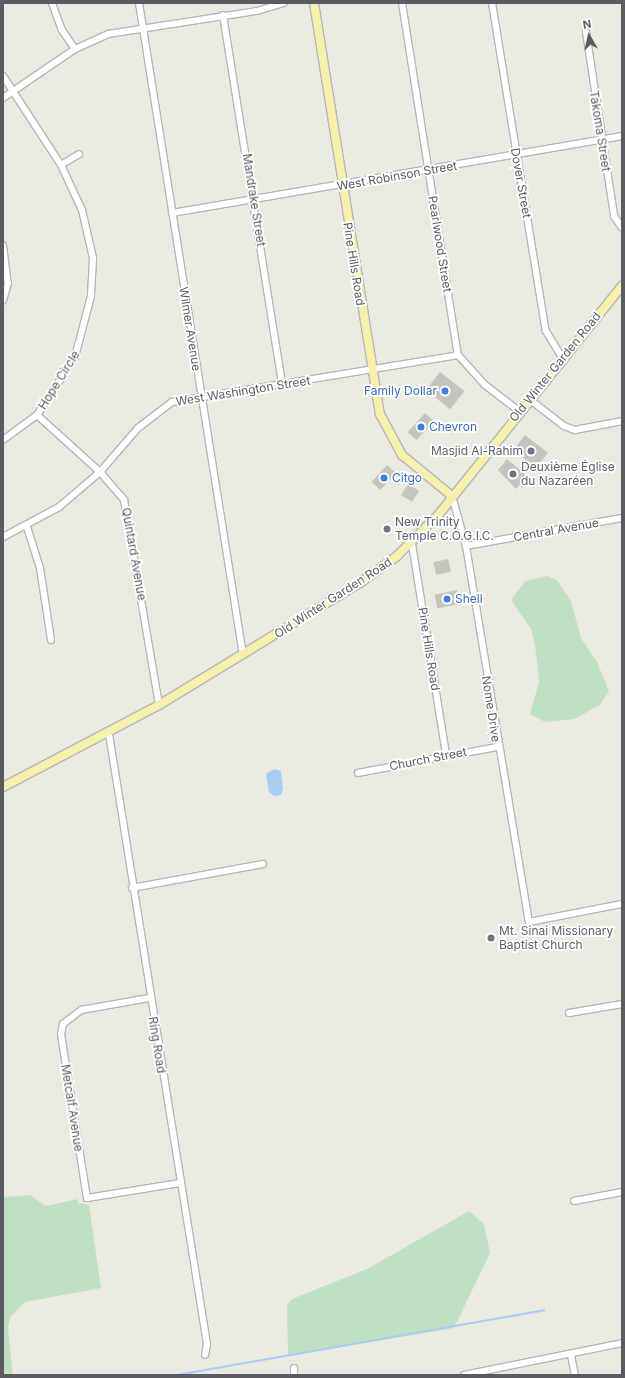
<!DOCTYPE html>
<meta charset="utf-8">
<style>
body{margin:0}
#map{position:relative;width:625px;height:1378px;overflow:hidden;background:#ebeae1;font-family:Inter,sans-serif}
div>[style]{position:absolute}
.green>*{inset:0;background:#c0e0c3}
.water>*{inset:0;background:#a7cdf5}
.stream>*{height:2px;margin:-1px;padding:0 1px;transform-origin:1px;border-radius:1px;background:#a7cdf5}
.building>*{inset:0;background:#c6c4be;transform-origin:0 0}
.roads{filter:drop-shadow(1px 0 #b4b6bb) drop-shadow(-1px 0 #b4b6bb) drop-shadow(0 1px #b4b6bb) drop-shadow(0 -1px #b4b6bb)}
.minor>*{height:6px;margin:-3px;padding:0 3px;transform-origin:3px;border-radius:3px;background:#fff}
.major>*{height:8px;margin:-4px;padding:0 4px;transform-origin:4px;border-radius:4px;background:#f6f0ac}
.dots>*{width:11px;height:11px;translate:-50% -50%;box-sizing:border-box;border:2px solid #fff;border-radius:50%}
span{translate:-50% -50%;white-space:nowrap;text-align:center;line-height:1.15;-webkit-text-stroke:3.5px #fff;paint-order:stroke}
.street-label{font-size:12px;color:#5a5c61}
.shop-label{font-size:12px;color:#366cbe}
.right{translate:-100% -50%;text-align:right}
.left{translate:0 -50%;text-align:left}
.worship-label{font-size:12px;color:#5b616d}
.frame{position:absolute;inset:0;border:4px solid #5a5c61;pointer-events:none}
.north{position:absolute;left:569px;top:16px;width:40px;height:40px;-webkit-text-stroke:3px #fff;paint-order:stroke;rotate:351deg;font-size:11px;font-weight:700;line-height:16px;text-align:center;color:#5a5c61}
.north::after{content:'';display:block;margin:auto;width:14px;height:18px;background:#5a5c61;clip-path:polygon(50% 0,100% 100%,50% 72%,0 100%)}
</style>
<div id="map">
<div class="green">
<i style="clip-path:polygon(547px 576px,557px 580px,571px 601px,581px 638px,597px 662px,609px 691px,600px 705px,574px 719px,545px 722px,530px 714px,539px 682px,535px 645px,531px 629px,511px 600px,525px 581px)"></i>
<i style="clip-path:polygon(30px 1195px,46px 1206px,78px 1199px,78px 1203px,89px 1205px,101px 1288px,25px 1302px,10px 1317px,8px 1329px,13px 1375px,3px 1375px,3px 1197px)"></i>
<i style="clip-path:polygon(469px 1211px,484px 1224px,490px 1253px,454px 1328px,288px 1356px,287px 1305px,292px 1299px,367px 1269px)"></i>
</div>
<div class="water">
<i style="clip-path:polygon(274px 769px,281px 771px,283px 788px,281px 795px,274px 796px,269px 792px,266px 774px)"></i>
</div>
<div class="stream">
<i style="left:177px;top:1375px;width:373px;rotate:-10deg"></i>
</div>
<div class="building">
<i style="left:440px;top:372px;width:31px;height:23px;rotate:38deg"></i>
<i style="left:425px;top:413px;width:12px;height:26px;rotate:42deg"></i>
<i style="left:525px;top:435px;width:29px;height:19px;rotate:38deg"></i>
<i style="clip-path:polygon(507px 459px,527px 476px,516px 489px,498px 470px)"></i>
<i style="left:387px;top:465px;width:12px;height:23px;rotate:42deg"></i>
<i style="left:408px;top:484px;width:13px;height:13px;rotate:32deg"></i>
<i style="left:448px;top:559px;width:13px;height:15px;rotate:77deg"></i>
<i style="left:457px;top:590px;width:14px;height:23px;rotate:78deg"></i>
</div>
<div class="roads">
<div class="minor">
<i style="left:52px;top:3px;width:29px;rotate:70deg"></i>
<i style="left:62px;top:30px;width:23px;rotate:56deg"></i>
<i style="left:139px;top:3px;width:660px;rotate:80.94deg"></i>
<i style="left:402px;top:3px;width:356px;rotate:81deg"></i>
<i style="left:458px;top:355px;width:40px;rotate:48deg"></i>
<i style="left:485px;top:385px;width:43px;rotate:37.4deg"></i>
<i style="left:492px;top:3px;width:332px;rotate:80.7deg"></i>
<i style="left:546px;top:331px;width:31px;rotate:59deg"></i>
<i style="left:223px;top:15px;width:375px;rotate:80.9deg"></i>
<i style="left:586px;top:32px;width:186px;rotate:81.3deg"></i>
<i style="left:614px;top:216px;width:14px;rotate:56deg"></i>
<i style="left:3px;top:76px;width:106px;rotate:56.9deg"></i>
<i style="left:61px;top:165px;width:50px;rotate:65deg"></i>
<i style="left:82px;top:210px;width:49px;rotate:77.1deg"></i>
<i style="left:93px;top:258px;width:38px;rotate:93deg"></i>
<i style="left:91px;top:296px;width:63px;rotate:104.7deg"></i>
<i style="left:75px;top:357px;width:69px;rotate:123.2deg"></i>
<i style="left:37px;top:415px;width:42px;rotate:143.7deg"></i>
<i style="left:3px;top:98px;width:87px;rotate:-34.2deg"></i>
<i style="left:75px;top:49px;width:36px;rotate:-24deg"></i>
<i style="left:108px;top:34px;width:151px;rotate:-8.8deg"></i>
<i style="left:257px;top:11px;width:28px;rotate:-17deg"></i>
<i style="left:61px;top:165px;width:21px;rotate:-31deg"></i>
<i style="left:172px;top:213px;width:457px;rotate:-9.7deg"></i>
<i style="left:3px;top:245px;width:38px;rotate:83deg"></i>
<i style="left:8px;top:283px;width:18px;rotate:106deg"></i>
<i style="left:529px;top:399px;width:44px;rotate:37.6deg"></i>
<i style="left:564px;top:426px;width:12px;rotate:20deg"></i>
<i style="left:575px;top:430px;width:48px;rotate:-10.8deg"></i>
<i style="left:37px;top:415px;width:85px;rotate:42.1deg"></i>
<i style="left:100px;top:472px;width:37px;rotate:49deg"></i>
<i style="left:124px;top:500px;width:208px;rotate:80.3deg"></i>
<i style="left:452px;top:496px;width:52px;rotate:74.4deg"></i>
<i style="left:466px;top:546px;width:381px;rotate:80.5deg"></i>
<i style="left:529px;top:922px;width:95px;rotate:-11deg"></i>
<i style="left:27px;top:527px;width:43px;rotate:72.4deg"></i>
<i style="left:40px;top:568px;width:73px;rotate:81.3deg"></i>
<i style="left:3px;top:537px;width:64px;rotate:-28.2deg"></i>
<i style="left:59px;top:507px;width:54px;rotate:-40.5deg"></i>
<i style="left:100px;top:472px;width:58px;rotate:-49.2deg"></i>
<i style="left:138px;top:428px;width:43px;rotate:-37.4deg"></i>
<i style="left:172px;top:402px;width:290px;rotate:-9.3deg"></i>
<i style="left:412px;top:544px;width:214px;rotate:80.8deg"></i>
<i style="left:466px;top:546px;width:158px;rotate:-10.2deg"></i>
<i style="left:109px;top:734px;width:618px;rotate:80.87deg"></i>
<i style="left:207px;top:1344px;width:11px;rotate:100deg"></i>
<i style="left:358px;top:773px;width:141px;rotate:-10.6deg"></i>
<i style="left:132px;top:888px;width:133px;rotate:-10.4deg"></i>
<i style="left:149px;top:998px;width:69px;rotate:170deg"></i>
<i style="left:81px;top:1010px;width:23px;rotate:142deg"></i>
<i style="left:63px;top:1024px;width:10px;rotate:101deg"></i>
<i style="left:61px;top:1034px;width:166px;rotate:81deg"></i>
<i style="left:87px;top:1198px;width:94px;rotate:-9.2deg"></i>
<i style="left:569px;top:1013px;width:54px;rotate:-9.6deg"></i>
<i style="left:574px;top:1201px;width:49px;rotate:-10.6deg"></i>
<i style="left:571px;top:1355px;width:20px;rotate:79deg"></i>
<i style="left:294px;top:1375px;width:7px;rotate:-90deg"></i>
<i style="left:464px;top:1375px;width:161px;rotate:-11.4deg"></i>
</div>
<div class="major">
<i style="left:314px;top:3px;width:416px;rotate:80.9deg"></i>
<i style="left:380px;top:414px;width:47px;rotate:61.8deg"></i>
<i style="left:402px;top:455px;width:65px;rotate:39.4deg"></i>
<i style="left:3px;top:787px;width:176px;rotate:-27.7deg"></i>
<i style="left:159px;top:705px;width:235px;rotate:-31.3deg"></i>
<i style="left:360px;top:583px;width:46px;rotate:-36.1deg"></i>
<i style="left:397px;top:556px;width:61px;rotate:-45deg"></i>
<i style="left:440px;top:513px;width:291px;rotate:-51.3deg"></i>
</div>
</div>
<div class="dots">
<i style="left:445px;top:391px;background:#3f7fe0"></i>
<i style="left:421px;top:427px;background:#3f7fe0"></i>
<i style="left:531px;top:451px;background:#6b7280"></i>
<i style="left:513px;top:474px;background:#6b7280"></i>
<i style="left:384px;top:478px;background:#3f7fe0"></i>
<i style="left:387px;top:529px;background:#6b7280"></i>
<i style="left:447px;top:599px;background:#3f7fe0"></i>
<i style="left:491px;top:938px;background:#6b7280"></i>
</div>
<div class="street-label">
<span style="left:600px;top:131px;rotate:81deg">Takoma Street</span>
<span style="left:397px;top:176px;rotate:-10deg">West Robinson Street</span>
<span style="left:521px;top:183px;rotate:80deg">Dover Street</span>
<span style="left:254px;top:200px;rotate:81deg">Mandrake Street</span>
<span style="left:440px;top:244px;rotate:81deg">Pearlwood Street</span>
<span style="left:354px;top:264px;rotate:81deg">Pine Hills Road</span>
<span style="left:190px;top:329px;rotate:81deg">Wilmer Avenue</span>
<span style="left:555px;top:367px;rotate:-51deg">Old Winter Garden Road</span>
<span style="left:59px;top:380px;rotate:-58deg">Hope Circle</span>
<span style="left:243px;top:391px;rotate:-9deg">West Washington Street</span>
<span style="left:556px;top:530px;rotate:-10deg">Central Avenue</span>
<span style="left:134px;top:554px;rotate:80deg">Quintard Avenue</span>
<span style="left:333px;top:598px;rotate:-33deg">Old Winter Garden Road</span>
<span style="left:429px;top:649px;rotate:81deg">Pine Hills Road</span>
<span style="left:491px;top:709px;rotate:81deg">Nome Drive</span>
<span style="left:428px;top:759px;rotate:-11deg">Church Street</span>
<span style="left:157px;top:1045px;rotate:81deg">Ring Road</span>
<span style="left:72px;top:1108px;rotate:81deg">Metcalf Avenue</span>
</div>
<div class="shop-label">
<span class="right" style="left:437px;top:391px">Family Dollar</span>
<span class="left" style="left:429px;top:427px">Chevron</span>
<span class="left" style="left:392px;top:478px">Citgo</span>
<span class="left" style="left:455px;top:599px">Shell</span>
</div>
<div class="worship-label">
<span class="right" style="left:523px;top:451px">Masjid Al-Rahim</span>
<span class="left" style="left:521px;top:474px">Deuxième Église<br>du Nazaréen</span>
<span class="left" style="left:395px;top:529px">New Trinity<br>Temple C.O.G.I.C.</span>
<span class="left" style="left:499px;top:938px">Mt. Sinai Missionary<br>Baptist Church</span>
</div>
<div class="frame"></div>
<div class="north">N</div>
</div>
